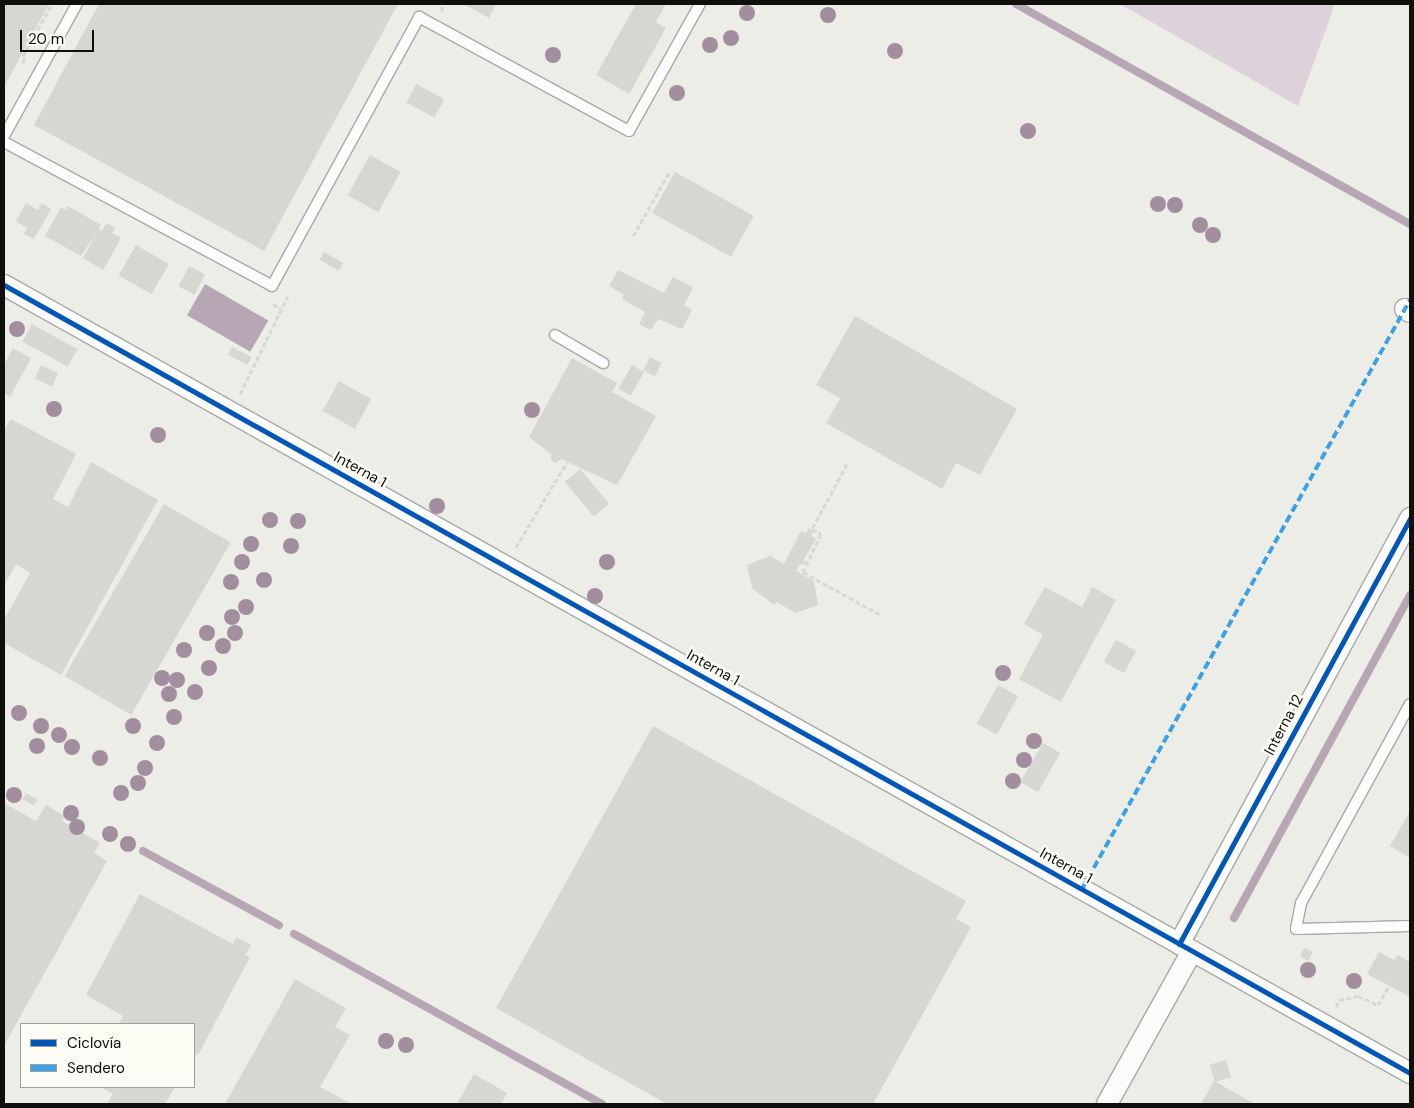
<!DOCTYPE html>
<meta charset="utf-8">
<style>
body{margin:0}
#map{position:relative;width:1414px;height:1108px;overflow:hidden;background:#edede8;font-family:"DM Sans",sans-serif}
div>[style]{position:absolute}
.green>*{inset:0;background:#ddd2da}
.water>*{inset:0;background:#b7a6b4;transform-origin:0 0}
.stream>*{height:8px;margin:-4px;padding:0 4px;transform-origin:4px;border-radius:4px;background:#b7a6b4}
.building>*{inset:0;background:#d6d6d2;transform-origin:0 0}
.path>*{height:3px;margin-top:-1.5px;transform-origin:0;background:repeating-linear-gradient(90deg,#d7d7d5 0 5px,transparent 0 7.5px)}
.roads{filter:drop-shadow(1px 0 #a8a8a5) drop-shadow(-1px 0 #a8a8a5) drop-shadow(0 1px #a8a8a5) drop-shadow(0 -1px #a8a8a5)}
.lane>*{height:10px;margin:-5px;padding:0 5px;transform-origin:5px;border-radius:5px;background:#fcfcfc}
.street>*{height:20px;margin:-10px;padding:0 10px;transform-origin:10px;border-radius:10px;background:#fcfcfc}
.quiet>*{height:4px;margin-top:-2px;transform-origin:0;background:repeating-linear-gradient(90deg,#3da1e9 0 8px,transparent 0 12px)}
.cycleway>*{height:5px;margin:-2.5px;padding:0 2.5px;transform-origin:2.5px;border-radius:2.5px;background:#0057b8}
.trees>*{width:16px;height:16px;margin:-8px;border-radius:50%;background:#a38e9f}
span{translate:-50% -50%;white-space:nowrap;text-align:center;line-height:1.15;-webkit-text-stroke:5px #fdfcf4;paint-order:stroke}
.street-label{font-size:15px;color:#0f0f0c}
.frame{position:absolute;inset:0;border:5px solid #0f0f0c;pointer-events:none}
.legend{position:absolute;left:20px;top:1023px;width:175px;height:65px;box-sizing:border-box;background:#fdfcf4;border:1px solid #9e9d97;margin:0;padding:6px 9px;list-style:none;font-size:15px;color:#0f0f0c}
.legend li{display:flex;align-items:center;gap:10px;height:25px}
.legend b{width:25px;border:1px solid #9e9d97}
.scale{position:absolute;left:20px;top:30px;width:74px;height:22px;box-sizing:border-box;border:2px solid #0f0f0c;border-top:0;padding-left:6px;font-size:15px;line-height:18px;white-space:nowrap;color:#0f0f0c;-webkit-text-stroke:4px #fdfcf4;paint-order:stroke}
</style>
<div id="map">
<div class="green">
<i style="clip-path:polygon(1120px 4px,1335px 4px,1298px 106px)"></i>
</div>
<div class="water">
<i style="left:205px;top:284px;width:73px;height:36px;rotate:30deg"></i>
</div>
<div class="stream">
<i style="left:1016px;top:4px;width:451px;rotate:29.2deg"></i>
<i style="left:143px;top:851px;width:155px;rotate:28.6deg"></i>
<i style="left:1234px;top:918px;width:368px;rotate:-61.4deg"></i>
<i style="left:294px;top:934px;width:352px;rotate:28.9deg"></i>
</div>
<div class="building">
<i style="clip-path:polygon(4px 4px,49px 4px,4px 87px)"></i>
<i style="clip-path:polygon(99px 4px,398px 4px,264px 251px,34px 125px)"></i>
<i style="clip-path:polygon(464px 4px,496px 4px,489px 18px)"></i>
<i style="clip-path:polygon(636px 4px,666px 4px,656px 22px,666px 28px,629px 94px,596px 75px)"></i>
<i style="left:416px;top:84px;width:32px;height:21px;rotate:28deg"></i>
<i style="left:370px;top:155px;width:35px;height:46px;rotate:29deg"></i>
<i style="left:675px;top:172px;width:90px;height:47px;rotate:29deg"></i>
<i style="clip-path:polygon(26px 203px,38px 210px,42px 203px,51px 209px,34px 239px,24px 234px,27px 228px,16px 221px)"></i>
<i style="clip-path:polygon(68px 206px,101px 225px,99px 229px,102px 231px,106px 223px,116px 228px,112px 233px,121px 238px,103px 270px,83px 258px,97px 232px,81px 256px,45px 236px,61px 207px,66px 210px)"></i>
<i style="left:136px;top:245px;width:38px;height:35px;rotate:30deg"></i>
<i style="left:324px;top:252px;width:22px;height:9px;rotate:30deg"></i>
<i style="left:189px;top:266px;width:18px;height:23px;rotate:27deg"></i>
<i style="clip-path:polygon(618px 270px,664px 293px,673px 277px,693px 287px,684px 305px,692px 310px,682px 329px,658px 319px,651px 330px,639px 324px,645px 312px,622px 299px,624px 295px,609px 286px)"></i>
<i style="clip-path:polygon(855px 316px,1017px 409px,980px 475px,956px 463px,942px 489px,826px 423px,840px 398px,816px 385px)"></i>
<i style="left:32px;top:324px;width:52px;height:20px;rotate:29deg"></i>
<i style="left:232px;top:347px;width:22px;height:9px;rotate:27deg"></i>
<i style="clip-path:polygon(13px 348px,31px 358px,10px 397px,4px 393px,4px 365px)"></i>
<i style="left:650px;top:357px;width:13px;height:15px;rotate:27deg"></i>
<i style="clip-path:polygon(572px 358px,617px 383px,612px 392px,656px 416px,617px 485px,561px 459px,555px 463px,551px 460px,551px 454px,529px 437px)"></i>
<i style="left:41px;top:365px;width:19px;height:15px;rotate:25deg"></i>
<i style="left:632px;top:365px;width:14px;height:27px;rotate:30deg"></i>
<i style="left:339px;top:381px;width:37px;height:34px;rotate:29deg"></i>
<i style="clip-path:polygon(11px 419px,76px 454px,53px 499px,68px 507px,91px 462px,158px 500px,61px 675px,4px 643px,4px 620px,30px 573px,16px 564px,4px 586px,4px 430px)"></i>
<i style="left:580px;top:469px;width:45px;height:20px;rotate:50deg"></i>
<i style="left:164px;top:504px;width:77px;height:199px;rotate:30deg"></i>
<i style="clip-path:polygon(809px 528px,814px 531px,811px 536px,816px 539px,804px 559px,806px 564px,799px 565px,796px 571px,814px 581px,818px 605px,796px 613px,776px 602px,774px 605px,752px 588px,747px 565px,770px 556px,784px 564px,801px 531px,806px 533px)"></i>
<i style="clip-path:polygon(1045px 587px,1082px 607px,1092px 587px,1116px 600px,1061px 702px,1019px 679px,1043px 635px,1024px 624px)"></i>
<i style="left:1116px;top:640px;width:23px;height:25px;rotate:29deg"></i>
<i style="left:998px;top:685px;width:23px;height:44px;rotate:29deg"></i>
<i style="clip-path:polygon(653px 726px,966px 901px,956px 919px,971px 927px,873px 1104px,667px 1104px,496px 1008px)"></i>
<i style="left:1043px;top:743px;width:20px;height:45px;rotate:30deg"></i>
<i style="left:26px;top:793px;width:13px;height:7px;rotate:29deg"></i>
<i style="clip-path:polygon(4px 803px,36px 821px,46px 805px,65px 816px,62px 821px,100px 843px,94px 853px,107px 861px,4px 1046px)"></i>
<i style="clip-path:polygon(1410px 811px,1410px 858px,1390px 846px)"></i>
<i style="clip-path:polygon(140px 894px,233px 944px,236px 937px,251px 945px,245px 955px,250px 957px,198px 1055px,194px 1054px,194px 1024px,119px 1024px,123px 1016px,86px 995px)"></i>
<i style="clip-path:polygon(1304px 948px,1313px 952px,1308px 961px,1300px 956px)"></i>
<i style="clip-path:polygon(1379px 952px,1394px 960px,1398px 955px,1410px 962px,1410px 997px,1367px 974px)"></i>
<i style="clip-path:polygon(295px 979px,346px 1008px,335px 1027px,350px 1035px,320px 1087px,352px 1104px,225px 1104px)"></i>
<i style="left:1226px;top:1060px;width:18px;height:17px;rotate:74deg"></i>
<i style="clip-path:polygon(474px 1074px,507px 1093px,501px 1104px,457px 1104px)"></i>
<i style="clip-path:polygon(1214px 1081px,1255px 1104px,1201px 1104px)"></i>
<i style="clip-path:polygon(100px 1087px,175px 1087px,165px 1104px,107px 1104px,113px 1094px)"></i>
</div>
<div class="path">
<i style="left:441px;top:11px;width:8px;rotate:-67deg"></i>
<i style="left:24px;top:63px;width:7px;rotate:-98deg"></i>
<i style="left:23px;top:56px;width:60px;rotate:-60.9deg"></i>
<i style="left:633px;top:236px;width:73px;rotate:-60.3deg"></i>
<i style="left:273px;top:304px;width:9px;rotate:32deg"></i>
<i style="left:240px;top:394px;width:109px;rotate:-63.9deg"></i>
<i style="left:847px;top:464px;width:74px;rotate:118.3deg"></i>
<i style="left:812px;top:529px;width:10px;rotate:29deg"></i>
<i style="left:821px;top:534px;width:42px;rotate:115.3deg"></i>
<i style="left:803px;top:572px;width:89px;rotate:28.9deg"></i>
<i style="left:516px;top:547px;width:99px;rotate:-59deg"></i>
<i style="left:1336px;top:1007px;width:8px;rotate:-67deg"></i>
<i style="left:1339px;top:1000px;width:19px;rotate:-12deg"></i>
<i style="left:1358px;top:996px;width:22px;rotate:24deg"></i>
<i style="left:1378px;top:1005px;width:22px;rotate:-60deg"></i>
</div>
<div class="roads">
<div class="lane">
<i style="left:4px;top:136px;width:151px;rotate:-61.1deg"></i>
<i style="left:4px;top:142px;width:304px;rotate:28.2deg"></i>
<i style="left:272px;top:286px;width:307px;rotate:-61.3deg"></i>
<i style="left:419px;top:17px;width:239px;rotate:28.5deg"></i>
<i style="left:629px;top:131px;width:145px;rotate:-60.8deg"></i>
<i style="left:555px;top:335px;width:56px;rotate:30.3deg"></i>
<i style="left:1410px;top:704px;width:227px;rotate:118.7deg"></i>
<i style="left:1301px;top:903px;width:26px;rotate:101deg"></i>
<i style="left:1296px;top:929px;width:114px;rotate:-1.5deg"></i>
</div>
<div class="street">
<i style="left:4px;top:285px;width:1612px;rotate:29.27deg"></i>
<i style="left:1405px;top:309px;width:6px;rotate:31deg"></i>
<i style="left:1179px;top:944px;width:485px;rotate:-61.5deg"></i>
<i style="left:1107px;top:1104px;width:175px;rotate:-60.9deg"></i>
</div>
</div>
<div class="quiet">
<i style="left:1082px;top:889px;width:674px;rotate:-60.89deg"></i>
</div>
<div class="cycleway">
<i style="left:4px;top:285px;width:1612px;rotate:29.27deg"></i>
<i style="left:1179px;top:944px;width:485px;rotate:-61.5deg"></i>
</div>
<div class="trees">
<i style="left:747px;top:13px"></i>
<i style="left:828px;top:15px"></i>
<i style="left:731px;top:38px"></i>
<i style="left:710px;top:45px"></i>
<i style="left:895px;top:51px"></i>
<i style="left:553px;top:55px"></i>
<i style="left:677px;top:93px"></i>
<i style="left:1028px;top:131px"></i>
<i style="left:1158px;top:204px"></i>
<i style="left:1175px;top:205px"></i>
<i style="left:1200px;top:225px"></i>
<i style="left:1213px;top:235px"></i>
<i style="left:17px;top:329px"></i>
<i style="left:54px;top:409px"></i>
<i style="left:532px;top:410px"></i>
<i style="left:158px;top:435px"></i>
<i style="left:437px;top:506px"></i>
<i style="left:270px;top:520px"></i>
<i style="left:298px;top:521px"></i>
<i style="left:251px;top:544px"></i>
<i style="left:291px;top:546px"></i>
<i style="left:242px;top:562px"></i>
<i style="left:607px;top:562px"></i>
<i style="left:264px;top:580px"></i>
<i style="left:231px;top:582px"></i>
<i style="left:595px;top:596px"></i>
<i style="left:246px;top:607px"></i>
<i style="left:232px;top:617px"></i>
<i style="left:207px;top:633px"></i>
<i style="left:235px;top:633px"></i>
<i style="left:223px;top:646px"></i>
<i style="left:184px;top:650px"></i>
<i style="left:209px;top:668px"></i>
<i style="left:1003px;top:673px"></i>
<i style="left:162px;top:678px"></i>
<i style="left:177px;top:680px"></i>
<i style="left:195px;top:692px"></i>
<i style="left:169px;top:694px"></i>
<i style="left:19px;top:713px"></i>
<i style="left:174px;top:717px"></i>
<i style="left:41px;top:726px"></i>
<i style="left:133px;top:726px"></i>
<i style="left:59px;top:735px"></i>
<i style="left:1034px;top:741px"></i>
<i style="left:157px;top:743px"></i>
<i style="left:37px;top:746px"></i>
<i style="left:72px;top:747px"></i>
<i style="left:100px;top:758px"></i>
<i style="left:1024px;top:760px"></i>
<i style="left:145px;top:768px"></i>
<i style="left:1013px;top:781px"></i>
<i style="left:138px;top:783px"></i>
<i style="left:121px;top:793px"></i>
<i style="left:14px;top:795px"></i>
<i style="left:71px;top:813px"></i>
<i style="left:77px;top:827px"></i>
<i style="left:110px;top:834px"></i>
<i style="left:128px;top:844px"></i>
<i style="left:1308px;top:970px"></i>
<i style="left:1354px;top:981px"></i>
<i style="left:386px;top:1041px"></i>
<i style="left:406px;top:1045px"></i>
</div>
<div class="street-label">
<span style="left:360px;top:470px;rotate:29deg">Interna 1</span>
<span style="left:713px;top:668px;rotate:29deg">Interna 1</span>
<span style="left:1284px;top:725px;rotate:-62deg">Interna 12</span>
<span style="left:1066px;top:866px;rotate:29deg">Interna 1</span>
</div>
<div class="frame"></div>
<ul class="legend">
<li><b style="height:6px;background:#0057b8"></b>Ciclovía</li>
<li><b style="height:6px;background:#3da1e9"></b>Sendero</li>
</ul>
<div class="scale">20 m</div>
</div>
